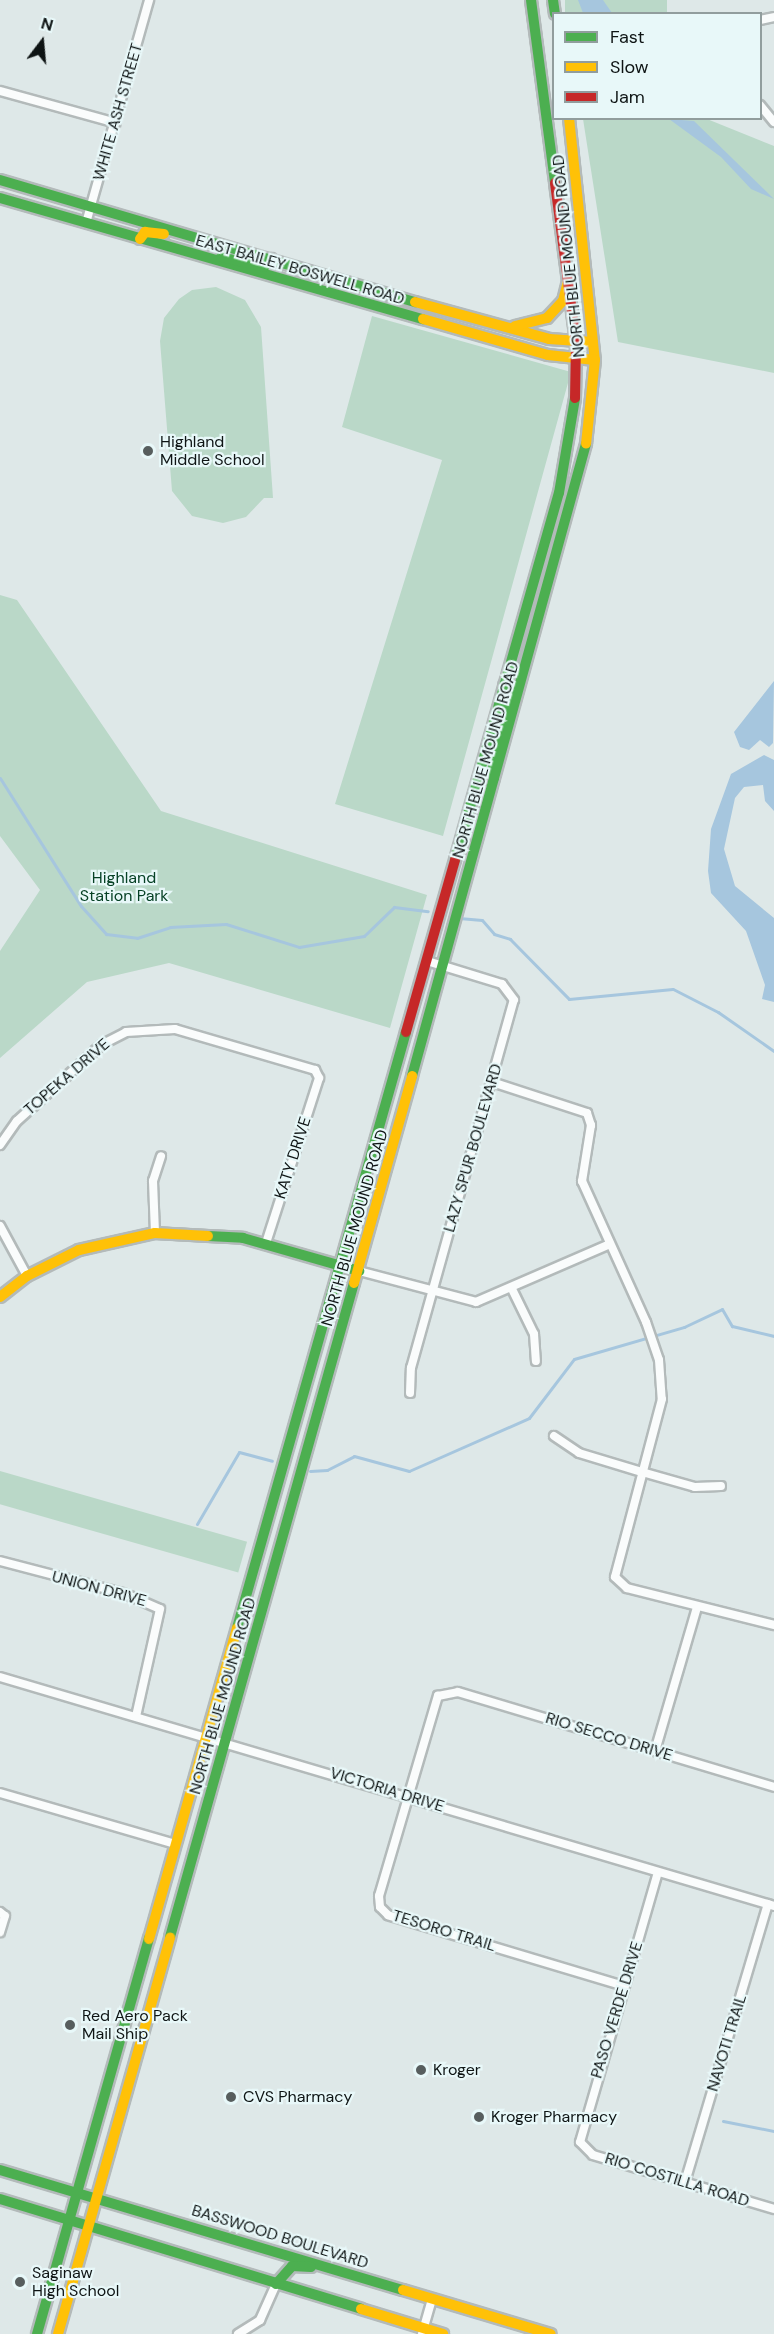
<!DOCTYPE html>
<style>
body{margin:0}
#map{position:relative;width:774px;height:2334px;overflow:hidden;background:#dee8e8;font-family:"DM Sans",sans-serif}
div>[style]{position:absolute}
.green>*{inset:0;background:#bad8c8;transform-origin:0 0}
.water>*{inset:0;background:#a6c6de}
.stream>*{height:3px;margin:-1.5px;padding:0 1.5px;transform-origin:1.5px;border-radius:1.5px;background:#a6c6de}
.roads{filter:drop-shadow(2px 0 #b3baba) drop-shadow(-2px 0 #b3baba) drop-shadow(0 2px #b3baba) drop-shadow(0 -2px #b3baba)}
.street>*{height:8px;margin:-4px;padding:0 4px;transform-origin:4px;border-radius:4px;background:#fafcfc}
.fast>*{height:10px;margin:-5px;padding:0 5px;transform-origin:5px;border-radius:5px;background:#4caf50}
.slow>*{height:10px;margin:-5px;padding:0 5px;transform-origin:5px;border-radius:5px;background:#ffc107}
.jam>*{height:10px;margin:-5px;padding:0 5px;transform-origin:5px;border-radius:5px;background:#c62828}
.dots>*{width:16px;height:16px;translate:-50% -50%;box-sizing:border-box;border:3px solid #e8f8f9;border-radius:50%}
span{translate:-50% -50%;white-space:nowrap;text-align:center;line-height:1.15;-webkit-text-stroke:4.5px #e8f8f9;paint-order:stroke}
.street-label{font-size:16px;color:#0e1414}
.poi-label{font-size:16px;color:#0e1414}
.left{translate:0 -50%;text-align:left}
.park-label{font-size:16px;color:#064125}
.legend{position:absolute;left:552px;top:12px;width:210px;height:108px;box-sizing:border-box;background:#e8f8f9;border:2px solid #919d9d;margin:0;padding:8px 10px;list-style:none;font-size:18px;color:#0e1414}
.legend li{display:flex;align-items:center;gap:12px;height:30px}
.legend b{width:30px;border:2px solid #919d9d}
.north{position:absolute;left:12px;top:12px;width:60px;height:60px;-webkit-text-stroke:4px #e8f8f9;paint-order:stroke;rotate:16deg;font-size:16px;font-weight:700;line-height:24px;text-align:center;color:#0e1414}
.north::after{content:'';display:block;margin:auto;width:21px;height:27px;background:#0e1414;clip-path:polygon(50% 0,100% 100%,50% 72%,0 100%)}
</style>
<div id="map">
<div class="green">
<i style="left:565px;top:0;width:102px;height:13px"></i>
<i style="clip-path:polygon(583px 119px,707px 119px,774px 146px,774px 373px,618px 342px)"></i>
<i style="clip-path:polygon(216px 287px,245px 300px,261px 327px,273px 498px,264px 498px,246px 517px,223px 523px,192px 516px,172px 491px,160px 341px,164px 318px,179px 299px,192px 290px)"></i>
<i style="clip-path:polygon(372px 316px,571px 372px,443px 836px,335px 804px,442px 460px,342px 427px)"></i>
<i style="clip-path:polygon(0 595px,17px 600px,161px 811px,427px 895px,390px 1028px,169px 963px,87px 982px,0 1058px,0 951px,40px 890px,0 836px)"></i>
<i style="left:0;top:1471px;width:257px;height:32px;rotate:16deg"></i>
</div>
<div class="water">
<i style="clip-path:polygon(578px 0,603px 0,612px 13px,583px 13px)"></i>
<i style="clip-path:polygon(669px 119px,694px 121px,774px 199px,751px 189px,721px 157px)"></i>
<i style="clip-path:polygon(774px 681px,773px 743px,769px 747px,760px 740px,749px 750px,740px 747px,734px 732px)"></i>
<i style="clip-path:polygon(764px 755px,774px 760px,774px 811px,765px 801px,763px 785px,744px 787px,735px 798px,724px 849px,735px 886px,774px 918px,774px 1002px,762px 999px,765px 985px,746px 931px,711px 893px,708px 871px,711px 829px,731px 774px)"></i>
</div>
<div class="stream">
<i style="left:0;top:778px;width:151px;rotate:57.7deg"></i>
<i style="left:81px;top:906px;width:38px;rotate:48deg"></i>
<i style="left:106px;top:934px;width:31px;rotate:7deg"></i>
<i style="left:137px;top:938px;width:35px;rotate:-18deg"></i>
<i style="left:170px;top:927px;width:56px;rotate:-3.1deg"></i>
<i style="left:226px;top:924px;width:77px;rotate:17.5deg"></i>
<i style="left:299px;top:947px;width:66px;rotate:-9.6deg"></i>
<i style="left:364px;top:936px;width:42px;rotate:-44deg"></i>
<i style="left:394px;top:907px;width:34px;rotate:7deg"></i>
<i style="left:459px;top:918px;width:23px;rotate:5deg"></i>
<i style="left:482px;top:920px;width:18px;rotate:49deg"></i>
<i style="left:494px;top:934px;width:17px;rotate:17deg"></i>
<i style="left:510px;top:939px;width:84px;rotate:45.5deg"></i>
<i style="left:569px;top:999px;width:104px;rotate:-5.5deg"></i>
<i style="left:673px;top:989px;width:51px;rotate:27.1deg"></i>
<i style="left:718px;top:1012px;width:68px;rotate:34.9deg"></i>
<i style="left:310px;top:1471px;width:17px;rotate:-3deg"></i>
<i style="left:327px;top:1470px;width:30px;rotate:-27deg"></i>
<i style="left:354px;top:1456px;width:57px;rotate:15.3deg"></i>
<i style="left:409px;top:1471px;width:131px;rotate:-23.8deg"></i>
<i style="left:529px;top:1418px;width:74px;rotate:-52.7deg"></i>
<i style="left:574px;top:1359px;width:115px;rotate:-16.2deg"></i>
<i style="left:684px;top:1327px;width:42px;rotate:-25.3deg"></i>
<i style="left:722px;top:1309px;width:20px;rotate:60deg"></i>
<i style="left:732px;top:1326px;width:43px;rotate:13.4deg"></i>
<i style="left:197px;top:1524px;width:83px;rotate:-59.7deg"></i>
<i style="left:239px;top:1452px;width:34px;rotate:15deg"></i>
<i style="left:723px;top:2121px;width:52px;rotate:11.1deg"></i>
</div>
<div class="roads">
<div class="street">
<i style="left:760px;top:20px;width:14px;rotate:-12deg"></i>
<i style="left:0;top:91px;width:120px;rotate:15.4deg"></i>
<i style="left:760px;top:105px;width:22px;rotate:51deg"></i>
<i style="left:86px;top:223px;width:232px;rotate:-74.2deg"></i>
<i style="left:492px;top:1082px;width:100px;rotate:18.1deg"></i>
<i style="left:587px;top:1113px;width:13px;rotate:72deg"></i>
<i style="left:591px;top:1125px;width:57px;rotate:99.1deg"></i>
<i style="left:582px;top:1181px;width:155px;rotate:65.6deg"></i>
<i style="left:646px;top:1322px;width:40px;rotate:71.1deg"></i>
<i style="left:659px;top:1360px;width:39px;rotate:86deg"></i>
<i style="left:662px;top:1399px;width:184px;rotate:104.8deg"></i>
<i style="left:615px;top:1577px;width:16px;rotate:43deg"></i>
<i style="left:627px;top:1588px;width:152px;rotate:14.1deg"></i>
<i style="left:0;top:1145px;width:29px;rotate:-55deg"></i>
<i style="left:17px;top:1121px;width:113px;rotate:-42.1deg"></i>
<i style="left:101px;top:1045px;width:28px;rotate:-27deg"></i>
<i style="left:126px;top:1032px;width:49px;rotate:-3.5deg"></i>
<i style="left:175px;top:1029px;width:146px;rotate:16.3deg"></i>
<i style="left:315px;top:1070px;width:9px;rotate:63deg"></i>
<i style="left:319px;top:1078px;width:173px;rotate:107.8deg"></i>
<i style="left:0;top:1226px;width:57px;rotate:61.6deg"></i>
<i style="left:155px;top:1233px;width:52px;rotate:-92.2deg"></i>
<i style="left:153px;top:1181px;width:26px;rotate:-72deg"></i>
<i style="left:359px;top:1271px;width:121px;rotate:14.8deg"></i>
<i style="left:476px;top:1302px;width:146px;rotate:-23.4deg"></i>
<i style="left:512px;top:1289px;width:50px;rotate:63.9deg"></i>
<i style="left:534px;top:1334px;width:27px;rotate:86deg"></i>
<i style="left:410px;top:1393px;width:25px;rotate:-88deg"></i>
<i style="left:411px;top:1368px;width:382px;rotate:-74.4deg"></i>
<i style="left:514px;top:1000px;width:20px;rotate:-127deg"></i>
<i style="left:502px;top:984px;width:78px;rotate:-163deg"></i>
<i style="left:554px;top:1436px;width:30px;rotate:34deg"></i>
<i style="left:579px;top:1453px;width:66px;rotate:16.8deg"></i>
<i style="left:642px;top:1472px;width:55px;rotate:15.8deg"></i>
<i style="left:695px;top:1487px;width:26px;rotate:-2deg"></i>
<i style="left:0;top:1561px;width:127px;rotate:14.6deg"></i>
<i style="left:123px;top:1593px;width:40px;rotate:23.4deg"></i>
<i style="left:160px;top:1609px;width:110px;rotate:102.6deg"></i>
<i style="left:0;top:1677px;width:807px;rotate:16.48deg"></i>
<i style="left:655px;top:1751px;width:150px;rotate:-73.7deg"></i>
<i style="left:0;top:1793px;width:183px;rotate:16.2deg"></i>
<i style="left:658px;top:1872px;width:281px;rotate:106.1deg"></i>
<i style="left:580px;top:2142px;width:18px;rotate:45deg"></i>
<i style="left:593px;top:2155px;width:189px;rotate:16.6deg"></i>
<i style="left:0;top:1912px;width:6px;rotate:39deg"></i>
<i style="left:5px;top:1916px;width:17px;rotate:107deg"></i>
<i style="left:624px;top:1986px;width:246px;rotate:-163.3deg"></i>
<i style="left:388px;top:1915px;width:11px;rotate:-135deg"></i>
<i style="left:380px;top:1907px;width:11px;rotate:-95deg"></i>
<i style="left:379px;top:1896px;width:209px;rotate:-73.6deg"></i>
<i style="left:438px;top:1696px;width:20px;rotate:-11deg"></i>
<i style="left:458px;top:1692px;width:330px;rotate:16.7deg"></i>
<i style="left:685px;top:2182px;width:290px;rotate:-73.4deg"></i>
<i style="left:238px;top:2334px;width:26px;rotate:-32deg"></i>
<i style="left:260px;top:2320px;width:39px;rotate:-66deg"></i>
<i style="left:422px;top:2334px;width:37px;rotate:-74deg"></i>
</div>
<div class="fast">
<i style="left:531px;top:0;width:185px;rotate:82.5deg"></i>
<i style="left:553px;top:0;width:14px;rotate:82deg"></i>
<i style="left:0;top:180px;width:433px;rotate:16.4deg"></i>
<i style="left:0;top:198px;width:440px;rotate:16deg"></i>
<i style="left:221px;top:257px;width:44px;rotate:13.1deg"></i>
<i style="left:264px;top:267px;width:11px;rotate:-49deg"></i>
<i style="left:494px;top:778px;width:14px;rotate:-94deg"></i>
<i style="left:493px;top:764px;width:71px;rotate:-75.4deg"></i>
<i style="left:511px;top:695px;width:12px;rotate:-125deg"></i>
<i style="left:455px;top:860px;width:381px;rotate:-74.2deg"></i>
<i style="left:559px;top:493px;width:96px;rotate:-80.4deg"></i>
<i style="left:412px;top:1076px;width:656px;rotate:-74.61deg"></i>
<i style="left:208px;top:1236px;width:35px;rotate:3deg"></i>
<i style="left:243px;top:1238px;width:121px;rotate:15.9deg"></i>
<i style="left:237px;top:1628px;width:619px;rotate:-74.17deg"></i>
<i style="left:170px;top:1937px;width:679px;rotate:-74.29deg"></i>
<i style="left:0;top:2170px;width:420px;rotate:16.6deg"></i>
<i style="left:0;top:2199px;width:377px;rotate:16.9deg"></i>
<i style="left:276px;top:2284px;width:24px;rotate:-48deg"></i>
<i style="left:292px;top:2266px;width:19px;rotate:3deg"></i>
<i style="left:37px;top:2334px;width:411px;rotate:-74.2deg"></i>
</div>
<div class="slow">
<i style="left:569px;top:118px;width:243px;rotate:83.9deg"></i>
<i style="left:595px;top:360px;width:84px;rotate:96.1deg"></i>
<i style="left:140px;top:239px;width:9px;rotate:-54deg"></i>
<i style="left:145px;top:232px;width:19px;rotate:6deg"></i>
<i style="left:415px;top:302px;width:139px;rotate:15.4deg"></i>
<i style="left:549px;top:339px;width:44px;rotate:3.9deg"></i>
<i style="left:423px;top:319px;width:130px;rotate:16.1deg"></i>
<i style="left:548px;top:355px;width:47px;rotate:6.1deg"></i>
<i style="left:515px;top:326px;width:33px;rotate:-14deg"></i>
<i style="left:547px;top:318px;width:23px;rotate:-47deg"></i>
<i style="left:563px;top:301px;width:21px;rotate:-76deg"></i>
<i style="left:354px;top:1283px;width:215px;rotate:-74.3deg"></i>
<i style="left:0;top:1297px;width:34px;rotate:-38deg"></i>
<i style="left:27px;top:1276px;width:58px;rotate:-26.6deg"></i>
<i style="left:79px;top:1250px;width:78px;rotate:-12.6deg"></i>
<i style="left:155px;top:1233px;width:53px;rotate:3.2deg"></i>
<i style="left:149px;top:1939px;width:323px;rotate:-74.2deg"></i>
<i style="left:403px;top:2290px;width:154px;rotate:16.6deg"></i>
<i style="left:361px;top:2309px;width:86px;rotate:17deg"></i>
<i style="left:58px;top:2334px;width:412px;rotate:-74.2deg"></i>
</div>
<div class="jam">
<i style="left:555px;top:183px;width:160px;rotate:82.5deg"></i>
<i style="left:576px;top:342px;width:56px;rotate:91deg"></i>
<i style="left:406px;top:1032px;width:179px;rotate:-74.1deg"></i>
</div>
</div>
<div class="dots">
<i style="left:148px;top:451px;background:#575e5e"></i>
<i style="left:70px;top:2025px;background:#575e5e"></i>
<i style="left:421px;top:2070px;background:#575e5e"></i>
<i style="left:231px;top:2097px;background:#575e5e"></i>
<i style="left:479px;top:2117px;background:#575e5e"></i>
<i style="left:20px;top:2282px;background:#575e5e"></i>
</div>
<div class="street-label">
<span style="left:118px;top:112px;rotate:-74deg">WHITE ASH STREET</span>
<span style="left:569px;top:256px;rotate:-96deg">NORTH BLUE MOUND ROAD</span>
<span style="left:300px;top:270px;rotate:16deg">EAST BAILEY BOSWELL ROAD</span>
<span style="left:486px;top:760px;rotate:-74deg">NORTH BLUE MOUND ROAD</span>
<span style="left:67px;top:1077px;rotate:-41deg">TOPEKA DRIVE</span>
<span style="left:473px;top:1148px;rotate:-74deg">LAZY SPUR BOULEVARD</span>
<span style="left:293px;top:1158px;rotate:-72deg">KATY DRIVE</span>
<span style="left:355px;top:1228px;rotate:-74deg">NORTH BLUE MOUND ROAD</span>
<span style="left:99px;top:1589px;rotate:15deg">UNION DRIVE</span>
<span style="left:223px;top:1696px;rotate:-74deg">NORTH BLUE MOUND ROAD</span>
<span style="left:609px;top:1737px;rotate:17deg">RIO SECCO DRIVE</span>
<span style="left:387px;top:1790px;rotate:17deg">VICTORIA DRIVE</span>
<span style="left:444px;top:1931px;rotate:17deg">TESORO TRAIL</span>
<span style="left:617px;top:2010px;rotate:-73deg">PASO VERDE DRIVE</span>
<span style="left:727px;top:2043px;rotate:-73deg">NAVOTI TRAIL</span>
<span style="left:677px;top:2180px;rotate:17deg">RIO COSTILLA ROAD</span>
<span style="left:280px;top:2237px;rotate:17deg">BASSWOOD BOULEVARD</span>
</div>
<div class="poi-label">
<span class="left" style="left:160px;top:451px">Highland<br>Middle School</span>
<span class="left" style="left:82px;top:2025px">Red Aero Pack<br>Mail Ship</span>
<span class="left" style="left:433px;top:2070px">Kroger</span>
<span class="left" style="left:243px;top:2097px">CVS Pharmacy</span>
<span class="left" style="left:491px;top:2117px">Kroger Pharmacy</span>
<span class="left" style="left:32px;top:2282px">Saginaw<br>High School</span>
</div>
<div class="park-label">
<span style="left:124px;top:887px">Highland<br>Station Park</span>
</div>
<ul class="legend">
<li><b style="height:8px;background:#4caf50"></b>Fast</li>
<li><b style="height:8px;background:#ffc107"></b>Slow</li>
<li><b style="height:8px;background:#c62828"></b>Jam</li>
</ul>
<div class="north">N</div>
</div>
